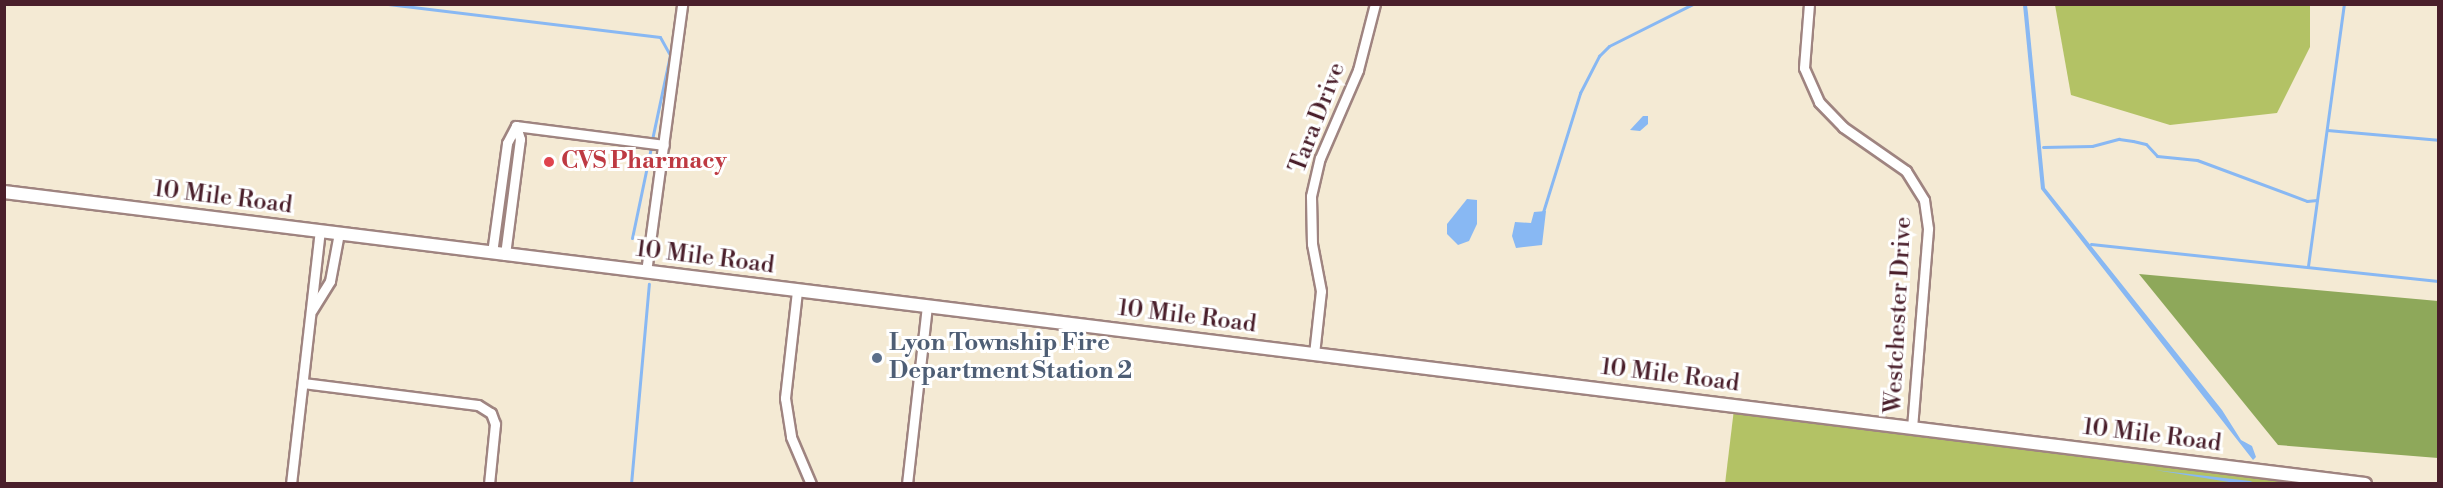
<!DOCTYPE html>
<style>
body{margin:0}
#map{position:relative;width:2443px;height:488px;overflow:hidden;background:#f4ead4;font-family:"Libre Bodoni",serif}
div>[style]{position:absolute}
.green>*{inset:0;background:#b3c265}
.forest>*{inset:0;background:#8ea85a}
.water>*{inset:0;background:#88b8f3}
.stream>*{height:3px;margin:-1.5px;padding:0 1.5px;transform-origin:1.5px;border-radius:1.5px;background:#88b8f3}
.roads{filter:drop-shadow(2px 0 #9f8480) drop-shadow(-2px 0 #9f8480) drop-shadow(0 2px #9f8480) drop-shadow(0 -2px #9f8480)}
.minor>*{height:9px;margin:-4.5px;padding:0 4.5px;transform-origin:4.5px;border-radius:4.5px;background:#fff}
.major>*{height:12px;margin:-6px;padding:0 6px;transform-origin:6px;border-radius:6px;background:#fff}
.dots>*{width:16px;height:16px;translate:-50% -50%;box-sizing:border-box;border:3px solid #fff;border-radius:50%}
span{translate:-50% -50%;white-space:nowrap;text-align:center;line-height:1.15;-webkit-text-stroke:6px #fff;paint-order:stroke}
.street-label{font-size:24px;color:#4a1f2b}
.health-label{font-size:24px;color:#be3a42;font-weight:700}
.left{translate:0 -50%;text-align:left}
.service-label{font-size:24px;color:#4e5e75;font-weight:700}
.frame{position:absolute;inset:0;border:6px solid #4a1f2b;pointer-events:none}
</style>
<div id="map">
<div class="green">
<i style="clip-path:polygon(2055px 5px,2310px 5px,2310px 47px,2277px 113px,2170px 125px,2071px 95px)"></i>
<i style="clip-path:polygon(1734px 409px,2316px 484px,1725px 484px)"></i>
</div>
<div class="forest">
<i style="clip-path:polygon(2139px 274px,2438px 301px,2438px 458px,2278px 445px)"></i>
</div>
<div class="water">
<i style="clip-path:polygon(2023px 5px,2027px 5px,2028px 13px,2045px 188px,2222px 410px,2241px 440px,2252px 446px,2256px 457px,2253px 460px,2041px 189px)"></i>
<i style="clip-path:polygon(1643px 116px,1648px 116px,1648px 124px,1640px 131px,1630px 130px)"></i>
<i style="clip-path:polygon(1467px 199px,1477px 200px,1477px 224px,1469px 241px,1458px 245px,1447px 234px,1447px 224px)"></i>
<i style="clip-path:polygon(1546px 211px,1542px 245px,1516px 248px,1512px 236px,1515px 222px,1531px 223px,1534px 212px)"></i>
<i style="clip-path:polygon(2155px 470px,2250px 481px,2255px 483px,2235px 483px)"></i>
</div>
<div class="stream">
<i style="left:388px;top:4px;width:274px;rotate:6.9deg"></i>
<i style="left:660px;top:37px;width:21px;rotate:61deg"></i>
<i style="left:670px;top:55px;width:87px;rotate:102deg"></i>
<i style="left:2327px;top:130px;width:111px;rotate:5.1deg"></i>
<i style="left:2043px;top:147px;width:49px;rotate:-1.2deg"></i>
<i style="left:2092px;top:146px;width:28px;rotate:-15deg"></i>
<i style="left:2119px;top:139px;width:14px;rotate:8deg"></i>
<i style="left:2133px;top:141px;width:13px;rotate:13deg"></i>
<i style="left:2146px;top:144px;width:16px;rotate:47deg"></i>
<i style="left:2157px;top:156px;width:40px;rotate:5.7deg"></i>
<i style="left:2197px;top:160px;width:117px;rotate:20.4deg"></i>
<i style="left:2307px;top:201px;width:10px;rotate:-6deg"></i>
<i style="left:1543px;top:212px;width:125px;rotate:-72.7deg"></i>
<i style="left:1580px;top:93px;width:42px;rotate:-62.8deg"></i>
<i style="left:1599px;top:56px;width:14px;rotate:-45deg"></i>
<i style="left:1609px;top:46px;width:94px;rotate:-26.6deg"></i>
<i style="left:632px;top:238px;width:93px;rotate:-78.2deg"></i>
<i style="left:2091px;top:244px;width:349px;rotate:6.1deg"></i>
<i style="left:2308px;top:266px;width:264px;rotate:-82.2deg"></i>
<i style="left:631px;top:484px;width:201px;rotate:-84.9deg"></i>
</div>
<div class="roads">
<div class="minor">
<i style="left:1809px;top:4px;width:64px;rotate:94.5deg"></i>
<i style="left:1804px;top:68px;width:37px;rotate:66deg"></i>
<i style="left:1819px;top:102px;width:35px;rotate:46deg"></i>
<i style="left:1843px;top:127px;width:77px;rotate:34.9deg"></i>
<i style="left:1906px;top:171px;width:34px;rotate:58deg"></i>
<i style="left:1924px;top:200px;width:29px;rotate:82deg"></i>
<i style="left:1928px;top:229px;width:199px;rotate:94.6deg"></i>
<i style="left:516px;top:126px;width:149px;rotate:7.3deg"></i>
<i style="left:492px;top:253px;width:111px;rotate:-82.2deg"></i>
<i style="left:507px;top:143px;width:19px;rotate:-62deg"></i>
<i style="left:516px;top:126px;width:14px;rotate:73deg"></i>
<i style="left:520px;top:139px;width:117px;rotate:97.4deg"></i>
<i style="left:646px;top:272px;width:270px;rotate:-82.3deg"></i>
<i style="left:797px;top:291px;width:108px;rotate:96.4deg"></i>
<i style="left:785px;top:398px;width:39px;rotate:81deg"></i>
<i style="left:791px;top:437px;width:51px;rotate:66.9deg"></i>
<i style="left:312px;top:310px;width:34px;rotate:-58deg"></i>
<i style="left:330px;top:281px;width:49px;rotate:-79.4deg"></i>
<i style="left:1314px;top:354px;width:63px;rotate:-83.7deg"></i>
<i style="left:1321px;top:291px;width:48px;rotate:-100.8deg"></i>
<i style="left:1312px;top:244px;width:48px;rotate:-91.2deg"></i>
<i style="left:1311px;top:196px;width:39px;rotate:-77deg"></i>
<i style="left:1320px;top:158px;width:96px;rotate:-66.6deg"></i>
<i style="left:1358px;top:70px;width:68px;rotate:-75.6deg"></i>
<i style="left:303px;top:383px;width:176px;rotate:7.2deg"></i>
<i style="left:478px;top:405px;width:15px;rotate:32deg"></i>
<i style="left:491px;top:413px;width:12px;rotate:70deg"></i>
<i style="left:495px;top:424px;width:60px;rotate:95.7deg"></i>
<i style="left:291px;top:484px;width:255px;rotate:-83.5deg"></i>
<i style="left:907px;top:484px;width:178px;rotate:-83.6deg"></i>
</div>
<div class="major">
<i style="left:4px;top:192px;width:2379px;rotate:7.05deg"></i>
</div>
</div>
<div class="dots">
<i style="left:549px;top:162px;background:#e0444e"></i>
<i style="left:877px;top:358px;background:#5c6f8a"></i>
</div>
<div class="street-label">
<span style="left:1318px;top:118px;rotate:-69deg">Tara Drive</span>
<span style="left:223px;top:198px;rotate:7deg">10 Mile Road</span>
<span style="left:705px;top:258px;rotate:7deg">10 Mile Road</span>
<span style="left:1899px;top:315px;rotate:-87deg">Westchester Drive</span>
<span style="left:1187px;top:317px;rotate:7deg">10 Mile Road</span>
<span style="left:1670px;top:376px;rotate:7deg">10 Mile Road</span>
<span style="left:2152px;top:436px;rotate:7deg">10 Mile Road</span>
</div>
<div class="health-label">
<span class="left" style="left:561px;top:162px">CVS Pharmacy</span>
</div>
<div class="service-label">
<span class="left" style="left:889px;top:358px">Lyon Township Fire<br>Department Station 2</span>
</div>
<div class="frame"></div>
</div>
